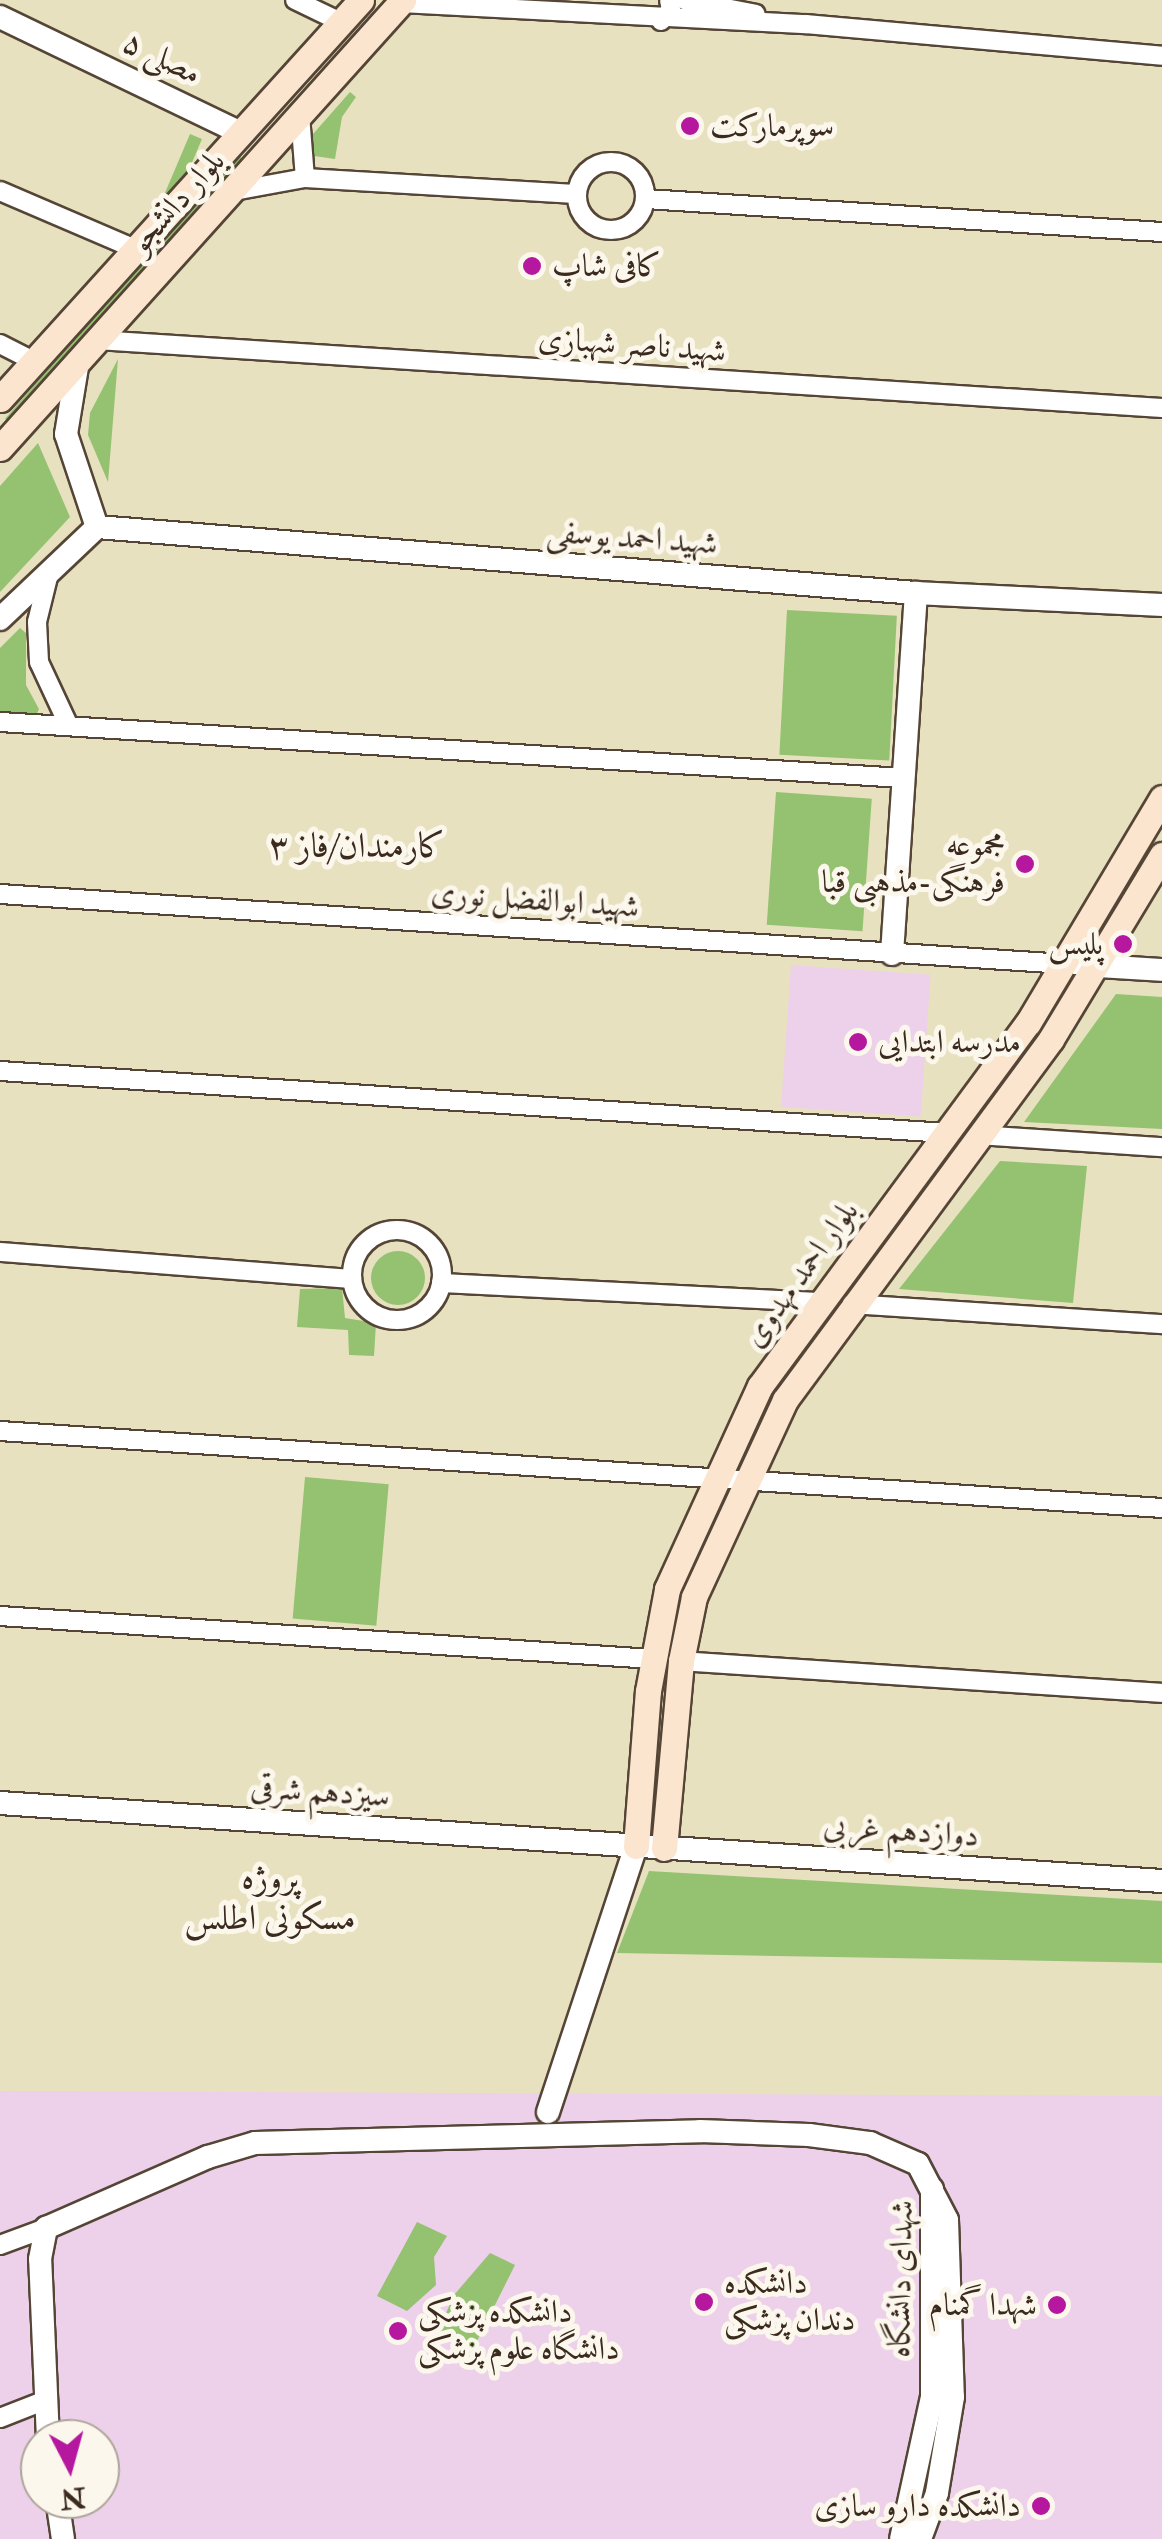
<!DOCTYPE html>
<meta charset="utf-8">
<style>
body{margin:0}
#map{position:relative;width:1162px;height:2539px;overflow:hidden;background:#e8e1bf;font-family:"IM FELL Double Pica",Amiri,serif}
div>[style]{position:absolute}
.built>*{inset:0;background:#edd0e9;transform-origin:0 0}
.green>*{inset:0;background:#94c271;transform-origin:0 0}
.round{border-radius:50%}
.roads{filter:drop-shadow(2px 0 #554536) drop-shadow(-2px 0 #554536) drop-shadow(0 2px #554536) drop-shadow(0 -2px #554536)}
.minor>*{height:18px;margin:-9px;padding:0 9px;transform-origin:9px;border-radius:9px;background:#fff}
.minor>.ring{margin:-9px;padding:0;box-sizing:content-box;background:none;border:18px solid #fff;border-radius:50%}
.tertiary>*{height:22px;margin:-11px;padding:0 11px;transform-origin:11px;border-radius:11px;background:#fff}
.secondary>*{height:25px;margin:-12.5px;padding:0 12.5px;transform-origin:12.5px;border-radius:12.5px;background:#fbe5cf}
.dots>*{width:28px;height:28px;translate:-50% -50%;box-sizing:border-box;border:5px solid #fbf7ec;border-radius:50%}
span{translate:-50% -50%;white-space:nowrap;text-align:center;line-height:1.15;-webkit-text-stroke:10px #fbf7ec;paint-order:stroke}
.street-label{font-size:32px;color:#3b2a1e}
.poi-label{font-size:32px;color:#3b2a1e}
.left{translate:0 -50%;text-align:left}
.right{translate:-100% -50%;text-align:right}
.neighbourhood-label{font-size:35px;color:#3b2a1e}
.north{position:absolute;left:20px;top:2419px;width:100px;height:100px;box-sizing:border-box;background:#fbf7ec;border:2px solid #aea59a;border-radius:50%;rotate:174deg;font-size:28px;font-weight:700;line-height:40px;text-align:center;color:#3b2a1e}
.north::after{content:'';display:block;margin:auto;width:35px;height:45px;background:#b5179e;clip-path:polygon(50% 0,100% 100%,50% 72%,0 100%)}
</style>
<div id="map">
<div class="built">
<i style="left:791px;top:965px;width:140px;height:142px;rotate:4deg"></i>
<i style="clip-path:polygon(evenodd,0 2091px,1162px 2096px,1162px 2539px,0 2539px,0 2091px,40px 2439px,100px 2439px,100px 2499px,40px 2499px,40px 2439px)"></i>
</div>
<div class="green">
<i style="clip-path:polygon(350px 92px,356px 97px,342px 117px,335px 159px,307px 155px,306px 142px)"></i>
<i style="left:190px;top:134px;width:13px;height:122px;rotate:23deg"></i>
<i style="left:236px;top:153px;width:9px;height:352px;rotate:41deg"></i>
<i style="clip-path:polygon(118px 359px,108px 482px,88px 435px,90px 413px)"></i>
<i style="clip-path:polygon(38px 443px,70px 517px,0 592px,0 486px)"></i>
<i style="left:787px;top:610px;width:110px;height:145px;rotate:3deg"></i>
<i style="clip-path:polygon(20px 628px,26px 633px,26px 685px,39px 709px,35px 718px,0 716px,0 648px)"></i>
<i style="left:776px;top:792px;width:96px;height:133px;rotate:4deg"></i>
<i style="clip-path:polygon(1116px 994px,1162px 997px,1162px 1129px,1024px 1122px)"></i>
<i style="clip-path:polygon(1000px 1161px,1087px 1166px,1073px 1303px,899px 1289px)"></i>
<i class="round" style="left:371px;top:1251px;width:54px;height:54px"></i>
<i style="clip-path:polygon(342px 1288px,345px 1318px,376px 1323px,374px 1356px,349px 1355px,348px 1330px,297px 1327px,300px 1289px)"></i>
<i style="left:305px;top:1477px;width:84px;height:142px;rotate:5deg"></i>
<i style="clip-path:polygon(649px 1871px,1162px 1901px,1162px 1963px,617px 1953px)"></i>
<i style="clip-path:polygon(417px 2222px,447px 2236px,434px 2257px,436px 2285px,407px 2311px,377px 2296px)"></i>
<i style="clip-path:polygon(490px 2253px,515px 2265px,473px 2349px,437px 2334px,454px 2295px)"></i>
</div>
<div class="roads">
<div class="minor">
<i style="left:295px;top:0;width:51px;rotate:25.6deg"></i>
<i style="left:684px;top:0;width:73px;rotate:11deg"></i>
<i style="left:401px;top:3px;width:406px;rotate:3deg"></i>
<i style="left:806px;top:24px;width:357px;rotate:5.1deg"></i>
<i style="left:661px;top:21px;width:15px;rotate:-48deg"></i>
<i style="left:671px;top:10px;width:10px;rotate:-101deg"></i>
<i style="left:300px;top:115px;width:63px;rotate:85.5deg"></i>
<i class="ring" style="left:577px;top:162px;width:50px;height:50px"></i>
<i style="left:0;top:191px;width:147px;rotate:23.2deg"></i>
<i style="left:234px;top:191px;width:72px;rotate:-10.4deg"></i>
<i style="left:305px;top:178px;width:271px;rotate:3.4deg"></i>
<i style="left:646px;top:199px;width:517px;rotate:3.66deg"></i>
<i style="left:97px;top:340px;width:1067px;rotate:3.65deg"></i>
<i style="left:0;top:344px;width:38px;rotate:27deg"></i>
<i style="left:49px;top:573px;width:50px;rotate:103.8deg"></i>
<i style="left:37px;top:622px;width:40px;rotate:87.1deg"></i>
<i style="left:39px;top:662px;width:66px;rotate:65deg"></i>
<i style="left:0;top:722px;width:905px;rotate:3.55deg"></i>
<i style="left:0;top:894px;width:1099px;rotate:3.76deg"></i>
<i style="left:0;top:1071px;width:947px;rotate:3.75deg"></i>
<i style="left:979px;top:1135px;width:183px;rotate:3.8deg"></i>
<i class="ring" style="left:352px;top:1230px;width:72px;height:72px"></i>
<i style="left:0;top:1252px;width:353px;rotate:4.4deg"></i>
<i style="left:441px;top:1283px;width:378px;rotate:2.9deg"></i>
<i style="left:852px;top:1304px;width:311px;rotate:3.7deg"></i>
<i style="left:0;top:1431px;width:1165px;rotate:3.79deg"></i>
<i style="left:0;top:1616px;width:654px;rotate:3.77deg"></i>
<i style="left:681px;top:1661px;width:482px;rotate:3.8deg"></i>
<i style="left:0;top:2245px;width:49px;rotate:-20.3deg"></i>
<i style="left:0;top:2418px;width:49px;rotate:-21.4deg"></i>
</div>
<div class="tertiary">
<i style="left:0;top:17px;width:267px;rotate:25.7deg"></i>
<i style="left:78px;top:361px;width:74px;rotate:99.3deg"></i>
<i style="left:66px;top:434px;width:98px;rotate:71.6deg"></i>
<i style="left:97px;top:527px;width:822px;rotate:4.61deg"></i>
<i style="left:916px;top:593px;width:246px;rotate:2.8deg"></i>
<i style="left:0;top:619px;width:134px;rotate:-43.5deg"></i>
<i style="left:892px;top:954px;width:362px;rotate:-86.2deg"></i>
<i style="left:1097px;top:966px;width:65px;rotate:3.5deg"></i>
<i style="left:0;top:1803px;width:1165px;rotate:3.84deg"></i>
<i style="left:548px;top:2112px;width:280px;rotate:-71.7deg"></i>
<i style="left:48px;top:2439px;width:180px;rotate:-92.5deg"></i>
<i style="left:40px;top:2259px;width:32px;rotate:-79deg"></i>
<i style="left:46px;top:2228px;width:177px;rotate:-23.7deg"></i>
<i style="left:208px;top:2157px;width:49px;rotate:-16.6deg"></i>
<i style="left:255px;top:2143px;width:445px;rotate:-1.5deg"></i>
<i style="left:700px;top:2131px;width:109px;rotate:2.1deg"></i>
<i style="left:809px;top:2135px;width:62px;rotate:7.5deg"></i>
<i style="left:870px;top:2143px;width:52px;rotate:23.6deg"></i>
<i style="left:918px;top:2164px;width:63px;rotate:62.6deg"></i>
<i style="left:947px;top:2220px;width:177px;rotate:88.1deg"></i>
<i style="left:953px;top:2397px;width:97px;rotate:99.5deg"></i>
<i style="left:937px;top:2493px;width:49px;rotate:110.3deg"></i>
<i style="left:57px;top:2499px;width:40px;rotate:81.5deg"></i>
<i style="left:901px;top:2539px;width:145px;rotate:-77.7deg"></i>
<i style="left:932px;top:2397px;width:208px;rotate:-90deg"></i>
</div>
<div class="secondary">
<i style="left:0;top:399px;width:538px;rotate:-47.86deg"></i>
<i style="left:0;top:448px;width:603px;rotate:-48.03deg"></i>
<i style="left:636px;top:1846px;width:155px;rotate:-85.6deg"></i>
<i style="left:648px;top:1691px;width:104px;rotate:-79.4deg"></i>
<i style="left:667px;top:1589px;width:223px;rotate:-65.4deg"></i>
<i style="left:760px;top:1386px;width:451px;rotate:-53.6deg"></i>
<i style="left:1028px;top:1023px;width:262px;rotate:-59.2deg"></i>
<i style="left:664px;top:1848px;width:188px;rotate:-84.8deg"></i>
<i style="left:681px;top:1661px;width:65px;rotate:-78.5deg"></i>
<i style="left:694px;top:1597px;width:217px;rotate:-65.2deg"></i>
<i style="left:785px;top:1400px;width:448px;rotate:-53.6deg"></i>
<i style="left:1051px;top:1039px;width:215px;rotate:-58.9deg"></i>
</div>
</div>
<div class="dots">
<i style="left:690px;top:126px;background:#b5179e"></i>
<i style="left:532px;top:266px;background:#b5179e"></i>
<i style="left:1025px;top:864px;background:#b5179e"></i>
<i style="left:1123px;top:944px;background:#b5179e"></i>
<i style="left:858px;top:1042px;background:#b5179e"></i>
<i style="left:704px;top:2302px;background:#b5179e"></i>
<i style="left:1057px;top:2305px;background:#b5179e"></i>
<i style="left:398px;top:2331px;background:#b5179e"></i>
<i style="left:1041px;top:2506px;background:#b5179e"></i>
</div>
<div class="street-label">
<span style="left:162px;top:58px;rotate:26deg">مصلی ۵</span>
<span style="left:177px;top:202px;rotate:-48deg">بلوار دانشجو</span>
<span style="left:632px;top:345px;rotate:4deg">شهید ناصر شهبازی</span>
<span style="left:632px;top:538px;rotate:4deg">شهید احمد یوسفی</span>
<span style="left:535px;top:900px;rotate:4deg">شهید ابوالفضل نوری</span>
<span style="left:801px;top:1274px;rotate:-54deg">بلوار احمد مهدوی</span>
<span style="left:320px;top:1792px;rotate:4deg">سیزدهم شرقی</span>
<span style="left:901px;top:1831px;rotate:4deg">دوازدهم غربی</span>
<span style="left:901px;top:2279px;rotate:-89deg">شهدای دانشگاه</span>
</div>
<div class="poi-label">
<span class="left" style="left:710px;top:126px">سوپرمارکت</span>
<span class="left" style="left:552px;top:266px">کافی شاپ</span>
<span class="right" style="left:1005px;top:864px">مجموعه<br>فرهنگی-مذهبی قبا</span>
<span class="right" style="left:1103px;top:944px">پلیس</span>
<span class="left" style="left:878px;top:1042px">مدرسه ابتدایی</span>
<span class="left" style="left:724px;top:2302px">دانشکده<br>دندان پزشکی</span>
<span class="right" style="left:1037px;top:2305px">شهدا گمنام</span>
<span class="left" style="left:418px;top:2331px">دانشکده پزشکی<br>دانشگاه علوم پزشکی</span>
<span class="right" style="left:1021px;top:2506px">دانشکده دارو سازی</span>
</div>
<div class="neighbourhood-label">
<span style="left:357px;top:846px">کارمندان/فاز ۳</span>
<span style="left:270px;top:1898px">پروژه<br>مسکونی اطلس</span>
</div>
<div class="north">N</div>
</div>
